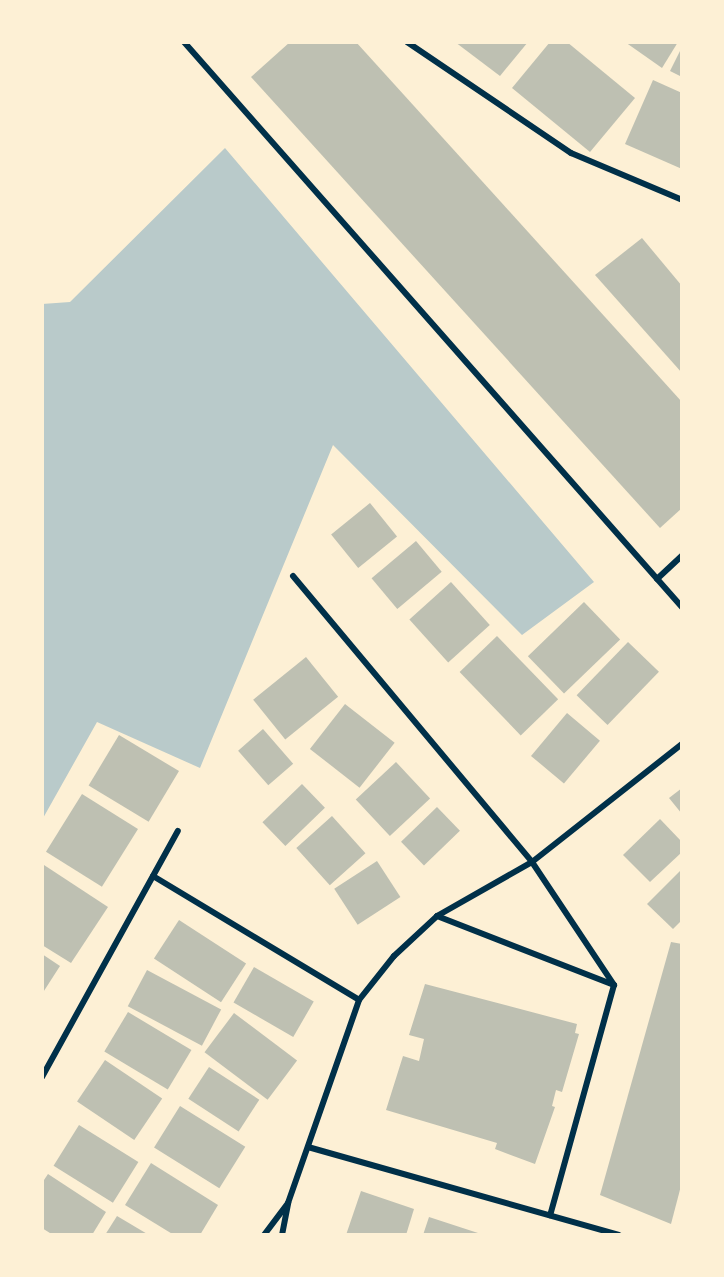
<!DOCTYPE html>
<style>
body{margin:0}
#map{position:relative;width:724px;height:1277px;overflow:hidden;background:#fdf0d5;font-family:"Titillium Web",sans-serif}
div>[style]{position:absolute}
.green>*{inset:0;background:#b9caca}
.building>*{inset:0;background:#bec0b2;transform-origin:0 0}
.minor>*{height:6px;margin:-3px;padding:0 3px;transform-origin:3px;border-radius:3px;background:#003049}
span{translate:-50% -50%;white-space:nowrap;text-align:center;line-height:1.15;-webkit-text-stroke:4.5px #fdf0d5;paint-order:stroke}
.frame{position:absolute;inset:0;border:44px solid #fdf0d5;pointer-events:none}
</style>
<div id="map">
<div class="green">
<i style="clip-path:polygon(225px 148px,594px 582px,522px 635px,333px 445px,200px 768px,97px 722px,42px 820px,42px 304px,70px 302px)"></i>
</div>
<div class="building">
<i style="clip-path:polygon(290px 42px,356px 42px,682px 402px,682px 508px,660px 528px,251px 77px)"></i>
<i style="clip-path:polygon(455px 42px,528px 42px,500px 76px)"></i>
<i style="clip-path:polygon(550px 42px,567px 42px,635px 98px,590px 152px,512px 88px)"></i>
<i style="clip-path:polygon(625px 42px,678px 42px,662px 68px)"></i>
<i style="clip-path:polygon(682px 47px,682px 77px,670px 71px)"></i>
<i style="clip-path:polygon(653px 80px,682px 93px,682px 169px,625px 144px)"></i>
<i style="clip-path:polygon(642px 238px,682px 286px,682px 373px,595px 275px)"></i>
<i style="left:370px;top:503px;width:43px;height:50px;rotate:51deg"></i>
<i style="left:416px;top:541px;width:40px;height:58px;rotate:50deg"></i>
<i style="left:451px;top:582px;width:58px;height:56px;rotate:48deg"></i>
<i style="left:584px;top:602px;width:52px;height:78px;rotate:46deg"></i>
<i style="left:497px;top:636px;width:88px;height:52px;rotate:46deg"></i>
<i style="left:628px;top:642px;width:43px;height:74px;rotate:44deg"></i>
<i style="left:306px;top:657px;width:51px;height:68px;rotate:51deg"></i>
<i style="left:345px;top:704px;width:63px;height:57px;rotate:38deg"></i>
<i style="left:567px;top:713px;width:43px;height:56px;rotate:40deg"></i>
<i style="left:263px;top:729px;width:46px;height:33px;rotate:49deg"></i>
<i style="left:119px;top:735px;width:70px;height:59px;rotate:31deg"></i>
<i style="left:396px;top:762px;width:50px;height:55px;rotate:47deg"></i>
<i style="left:302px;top:784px;width:33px;height:55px;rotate:46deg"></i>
<i style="clip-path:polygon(682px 788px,682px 814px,669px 798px)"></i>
<i style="left:82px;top:794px;width:66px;height:68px;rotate:32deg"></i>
<i style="left:437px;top:807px;width:33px;height:50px;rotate:46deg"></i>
<i style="left:332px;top:816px;width:50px;height:48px;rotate:48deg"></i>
<i style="clip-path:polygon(660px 819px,682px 842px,682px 852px,650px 882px,623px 855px)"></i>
<i style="left:377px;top:861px;width:43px;height:51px;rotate:57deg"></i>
<i style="clip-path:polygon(44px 865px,108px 907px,71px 963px,42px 945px)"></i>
<i style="clip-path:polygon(682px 869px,682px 920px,673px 929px,647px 904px)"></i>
<i style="left:179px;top:920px;width:80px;height:46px;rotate:33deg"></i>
<i style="clip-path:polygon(671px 942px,682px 944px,682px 1182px,671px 1224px,600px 1195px)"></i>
<i style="clip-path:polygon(42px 954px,60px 966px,42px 994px)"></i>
<i style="left:254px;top:967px;width:69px;height:41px;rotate:30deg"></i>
<i style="left:147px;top:970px;width:84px;height:41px;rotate:28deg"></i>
<i style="clip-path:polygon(425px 984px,577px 1024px,575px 1033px,579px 1034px,562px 1092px,556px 1090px,552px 1106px,555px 1107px,535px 1164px,495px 1149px,497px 1143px,386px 1110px,403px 1056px,419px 1061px,424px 1039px,409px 1035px)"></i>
<i style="left:128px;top:1012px;width:74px;height:46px;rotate:31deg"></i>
<i style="left:234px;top:1013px;width:79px;height:49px;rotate:37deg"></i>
<i style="left:105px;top:1060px;width:69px;height:50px;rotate:34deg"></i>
<i style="left:209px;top:1067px;width:60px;height:38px;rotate:33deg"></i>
<i style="left:180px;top:1106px;width:77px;height:49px;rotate:32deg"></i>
<i style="left:79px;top:1125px;width:70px;height:48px;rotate:32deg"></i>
<i style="clip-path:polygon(151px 1163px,218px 1205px,200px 1235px,174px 1235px,125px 1205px)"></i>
<i style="clip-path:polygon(48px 1174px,106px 1212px,92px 1235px,53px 1235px,42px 1228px,42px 1183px)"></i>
<i style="clip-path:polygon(361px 1191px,414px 1209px,406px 1235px,346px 1235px)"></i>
<i style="clip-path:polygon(117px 1216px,149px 1235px,105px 1235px)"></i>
<i style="clip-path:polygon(429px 1217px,478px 1233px,477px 1235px,423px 1235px)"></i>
</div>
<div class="minor">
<i style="left:184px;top:42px;width:753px;rotate:48.61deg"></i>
<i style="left:407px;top:42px;width:198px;rotate:34.1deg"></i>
<i style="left:571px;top:153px;width:121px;rotate:22.9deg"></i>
<i style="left:293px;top:576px;width:373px;rotate:50.1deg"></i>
<i style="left:532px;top:862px;width:148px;rotate:56.3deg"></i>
<i style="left:657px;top:579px;width:34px;rotate:-43deg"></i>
<i style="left:153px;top:876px;width:240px;rotate:31deg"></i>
<i style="left:437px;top:916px;width:190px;rotate:21.3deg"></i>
<i style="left:614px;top:985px;width:239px;rotate:105.5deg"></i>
<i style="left:42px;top:1077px;width:281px;rotate:-61.1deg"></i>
<i style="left:308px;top:1147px;width:323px;rotate:15.8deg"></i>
<i style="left:264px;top:1235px;width:39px;rotate:-53deg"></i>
<i style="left:282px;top:1235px;width:33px;rotate:-79deg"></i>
<i style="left:288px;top:1203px;width:215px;rotate:-70.7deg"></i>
<i style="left:359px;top:1000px;width:56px;rotate:-51.5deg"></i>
<i style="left:394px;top:956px;width:59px;rotate:-42.9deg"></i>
<i style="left:437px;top:916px;width:109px;rotate:-29.6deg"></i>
<i style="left:532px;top:862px;width:191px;rotate:-38.2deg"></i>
</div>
<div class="frame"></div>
</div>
